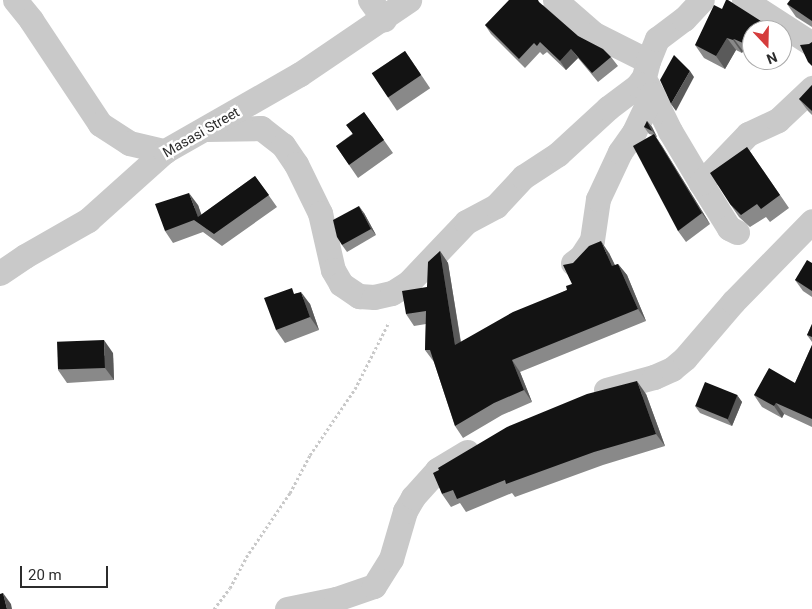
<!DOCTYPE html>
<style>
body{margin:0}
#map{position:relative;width:812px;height:609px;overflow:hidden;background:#fff;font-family:Roboto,sans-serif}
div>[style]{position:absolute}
.path>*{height:3px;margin-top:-1.5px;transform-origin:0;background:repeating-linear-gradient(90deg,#c9c9c9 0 2.5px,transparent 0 5px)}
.street>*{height:25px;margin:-12.5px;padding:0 12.5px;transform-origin:12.5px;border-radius:12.5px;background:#c9c9c9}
.wall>*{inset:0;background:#898989;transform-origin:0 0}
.shaded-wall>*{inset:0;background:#5a5a5a}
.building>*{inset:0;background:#131313;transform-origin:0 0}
span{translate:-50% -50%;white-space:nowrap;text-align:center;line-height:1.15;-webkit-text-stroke:5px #fff;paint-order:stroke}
.street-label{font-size:14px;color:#2c2c2c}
.north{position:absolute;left:742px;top:20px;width:50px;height:50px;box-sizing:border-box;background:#fff;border:1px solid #ababab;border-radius:50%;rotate:159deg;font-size:14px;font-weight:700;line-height:20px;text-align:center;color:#2c2c2c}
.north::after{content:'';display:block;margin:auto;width:18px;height:22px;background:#d53c3c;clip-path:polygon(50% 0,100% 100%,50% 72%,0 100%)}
.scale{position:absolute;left:20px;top:566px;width:88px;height:22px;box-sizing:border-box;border:2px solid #2c2c2c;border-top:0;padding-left:6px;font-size:15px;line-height:18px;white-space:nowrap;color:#2c2c2c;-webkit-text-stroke:4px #fff;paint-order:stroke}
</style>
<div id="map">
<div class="path">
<i style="left:214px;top:609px;width:26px;rotate:-53deg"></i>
<i style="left:230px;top:588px;width:40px;rotate:-62deg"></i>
<i style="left:249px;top:553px;width:73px;rotate:-55.7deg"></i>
<i style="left:290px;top:493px;width:43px;rotate:-62.2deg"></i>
<i style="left:310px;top:455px;width:80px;rotate:-55.7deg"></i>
<i style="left:355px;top:389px;width:75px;rotate:-63.1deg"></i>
</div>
<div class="street">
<i style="left:15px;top:0;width:26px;rotate:51deg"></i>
<i style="left:31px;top:20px;width:125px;rotate:56.4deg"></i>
<i style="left:100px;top:124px;width:35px;rotate:33deg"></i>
<i style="left:129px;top:143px;width:37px;rotate:13deg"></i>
<i style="left:370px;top:0;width:24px;rotate:54deg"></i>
<i style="left:555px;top:0;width:52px;rotate:41.1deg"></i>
<i style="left:594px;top:34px;width:60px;rotate:26.6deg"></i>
<i style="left:744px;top:0;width:81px;rotate:32.9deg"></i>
<i style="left:647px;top:84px;width:52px;rotate:63.9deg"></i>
<i style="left:670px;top:131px;width:61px;rotate:59.2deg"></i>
<i style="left:701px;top:183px;width:53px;rotate:58.1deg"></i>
<i style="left:729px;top:228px;width:9px;rotate:27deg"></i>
<i style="left:206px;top:129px;width:55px;rotate:-1deg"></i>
<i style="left:261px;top:128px;width:28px;rotate:38deg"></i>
<i style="left:283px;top:145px;width:23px;rotate:56deg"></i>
<i style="left:296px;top:164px;width:55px;rotate:63.9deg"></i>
<i style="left:320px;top:213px;width:58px;rotate:77.2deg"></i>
<i style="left:333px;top:270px;width:16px;rotate:60deg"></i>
<i style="left:341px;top:284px;width:22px;rotate:34deg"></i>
<i style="left:359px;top:296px;width:15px;rotate:4deg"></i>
<i style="left:374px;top:297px;width:18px;rotate:-13deg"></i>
<i style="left:392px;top:293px;width:19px;rotate:-32deg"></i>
<i style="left:408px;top:283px;width:84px;rotate:-46.4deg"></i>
<i style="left:466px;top:222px;width:34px;rotate:-28deg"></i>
<i style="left:496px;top:206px;width:40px;rotate:-47deg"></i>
<i style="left:523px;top:177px;width:42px;rotate:-33.3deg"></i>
<i style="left:558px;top:154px;width:68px;rotate:-42.6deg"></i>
<i style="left:608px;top:108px;width:38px;rotate:-37deg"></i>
<i style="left:638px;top:85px;width:10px;rotate:-53deg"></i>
<i style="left:644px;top:77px;width:16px;rotate:-76deg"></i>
<i style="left:648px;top:61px;width:24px;rotate:-68deg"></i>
<i style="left:657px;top:39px;width:34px;rotate:-37deg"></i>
<i style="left:684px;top:19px;width:26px;rotate:-47deg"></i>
<i style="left:701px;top:183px;width:68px;rotate:-46.2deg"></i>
<i style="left:748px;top:134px;width:33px;rotate:-25deg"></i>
<i style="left:778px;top:120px;width:47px;rotate:-43.3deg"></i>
<i style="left:573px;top:263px;width:10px;rotate:-37deg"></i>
<i style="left:581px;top:257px;width:20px;rotate:-57deg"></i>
<i style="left:592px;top:240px;width:41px;rotate:-81.7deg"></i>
<i style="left:598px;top:199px;width:52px;rotate:-64.9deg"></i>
<i style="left:620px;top:152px;width:24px;rotate:-55deg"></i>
<i style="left:634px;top:132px;width:42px;rotate:-64.7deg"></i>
<i style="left:0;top:273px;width:30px;rotate:-34deg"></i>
<i style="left:25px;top:256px;width:73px;rotate:-29.7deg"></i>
<i style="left:88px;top:220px;width:103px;rotate:-41.9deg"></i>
<i style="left:165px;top:151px;width:155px;rotate:-29.7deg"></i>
<i style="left:300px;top:74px;width:132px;rotate:-34.2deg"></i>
<i style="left:606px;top:390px;width:50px;rotate:-15.2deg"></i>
<i style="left:654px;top:377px;width:20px;rotate:-24deg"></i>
<i style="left:672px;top:369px;width:17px;rotate:-40deg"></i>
<i style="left:685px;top:358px;width:74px;rotate:-49.4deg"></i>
<i style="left:733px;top:302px;width:113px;rotate:-45.7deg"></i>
<i style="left:287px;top:609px;width:50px;rotate:-11.5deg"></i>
<i style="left:336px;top:599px;width:40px;rotate:-18.9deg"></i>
<i style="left:374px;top:586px;width:32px;rotate:-58deg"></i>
<i style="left:391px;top:559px;width:50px;rotate:-73.7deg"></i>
<i style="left:405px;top:511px;width:16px;rotate:-60deg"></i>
<i style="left:413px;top:497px;width:36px;rotate:-48deg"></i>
<i style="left:437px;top:470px;width:35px;rotate:-31deg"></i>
</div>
<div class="wall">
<i style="clip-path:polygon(812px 0,812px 27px,796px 17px,787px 4px)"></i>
<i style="clip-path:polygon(543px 5px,578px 36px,611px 57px,618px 66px,598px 82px,578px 58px,566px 70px,547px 52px,543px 55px,540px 52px,525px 68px,491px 34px,485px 25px)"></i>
<i style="clip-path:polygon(752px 30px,752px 55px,743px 51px,742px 53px,736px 50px,725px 69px,704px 58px,695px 45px)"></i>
<i style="left:405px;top:51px;width:45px;height:40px;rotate:56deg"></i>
<i style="clip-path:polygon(812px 85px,812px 115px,808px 111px,799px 99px)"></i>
<i style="clip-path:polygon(364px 112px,393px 153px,358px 178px,336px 146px,352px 134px)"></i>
<i style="clip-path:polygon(647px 121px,652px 127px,657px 137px,656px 137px,662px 146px,710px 224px,686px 242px,678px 231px,653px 135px,649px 134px,644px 127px)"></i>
<i style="clip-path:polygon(747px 147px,789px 208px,770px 222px,766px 217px,750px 227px,739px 217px,730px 204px)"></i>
<i style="clip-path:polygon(255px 176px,277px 207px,222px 246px,203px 232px,173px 243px,165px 231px,198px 205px,201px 215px)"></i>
<i style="clip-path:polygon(364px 213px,376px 235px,347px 252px,342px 245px)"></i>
<i style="clip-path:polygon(440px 251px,448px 263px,461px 342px,567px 290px,572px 284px,609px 253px,615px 265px,618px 264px,627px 275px,646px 321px,520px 372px,532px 402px,502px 415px,463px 438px,455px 426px,434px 362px,425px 350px,426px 324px,414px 326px,406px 314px,427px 287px)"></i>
<i style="clip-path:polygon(812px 263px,812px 297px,803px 291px,795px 280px)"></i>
<i style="clip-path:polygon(296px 293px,310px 304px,319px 330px,285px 343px,276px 330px)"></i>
<i style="clip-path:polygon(812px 324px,812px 342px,807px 335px)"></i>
<i style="clip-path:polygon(812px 345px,812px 427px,784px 414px,782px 418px,762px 407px,754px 395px,795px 383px)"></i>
<i style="clip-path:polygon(113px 353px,114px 380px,67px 383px,58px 370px)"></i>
<i style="clip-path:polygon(646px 394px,665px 446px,603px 465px,515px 497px,512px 493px,466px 512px,460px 503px,451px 507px,442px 494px)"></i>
<i style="clip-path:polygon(737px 395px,742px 402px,732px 426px,700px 413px,695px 406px)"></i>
</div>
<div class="shaded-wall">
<i style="clip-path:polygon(782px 37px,788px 45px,784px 52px,782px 49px)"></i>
<i style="clip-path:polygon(727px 38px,736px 50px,725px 69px,716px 56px)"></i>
<i style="clip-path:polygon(734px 39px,743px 51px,742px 53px,733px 40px)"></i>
<i style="clip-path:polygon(571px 49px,578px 58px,566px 70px,560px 61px)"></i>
<i style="clip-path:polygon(690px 71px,694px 77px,676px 111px,671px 104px)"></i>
<i style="clip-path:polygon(647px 121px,652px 127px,657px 137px,652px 131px)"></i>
<i style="clip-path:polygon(654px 134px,662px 146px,710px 224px,702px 213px)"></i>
<i style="clip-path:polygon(189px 193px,198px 205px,207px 230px,198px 217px)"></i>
<i style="clip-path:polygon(359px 206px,364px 213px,376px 235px,371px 229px)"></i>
<i style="clip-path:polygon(601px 241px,609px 253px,621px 278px,612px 266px)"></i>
<i style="clip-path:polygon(440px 251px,448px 263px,463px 357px,455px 345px)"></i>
<i style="clip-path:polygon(618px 264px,627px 275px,646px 321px,638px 309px)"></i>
<i style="clip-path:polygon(301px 292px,310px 304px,319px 330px,310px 317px)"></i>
<i style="clip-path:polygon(104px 340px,113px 353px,114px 380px,105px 368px)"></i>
<i style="clip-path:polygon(512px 360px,520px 372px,532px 402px,524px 390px)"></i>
<i style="clip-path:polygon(637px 381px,646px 394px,665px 446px,656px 434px)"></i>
<i style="clip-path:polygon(737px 395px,742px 402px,732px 426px,727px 419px)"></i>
<i style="clip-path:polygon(776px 403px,784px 414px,782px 418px,774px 406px)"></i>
<i style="clip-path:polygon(3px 593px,11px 604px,12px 609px,7px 609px)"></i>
</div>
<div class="building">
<i style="clip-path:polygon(509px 0,538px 0,539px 2px,578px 36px,603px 49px,611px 57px,592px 73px,571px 49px,560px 61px,540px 42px,537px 46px,534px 43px,519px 59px,485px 25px)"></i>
<i style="clip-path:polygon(726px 0,728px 0,775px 30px,752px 30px,752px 47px,734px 39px,733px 40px,727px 38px,716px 56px,695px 45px,714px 5px,722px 9px)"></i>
<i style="clip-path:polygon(790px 0,812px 0,812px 21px,787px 4px)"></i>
<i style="clip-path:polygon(812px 42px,812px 66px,808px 62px,800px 45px,809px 44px)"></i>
<i style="left:405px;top:51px;width:29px;height:40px;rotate:56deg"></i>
<i style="clip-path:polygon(674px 55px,690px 71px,671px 104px,660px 80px)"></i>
<i style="clip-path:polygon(812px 85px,812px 111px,799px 99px)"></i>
<i style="clip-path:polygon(364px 112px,384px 140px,349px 165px,336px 146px,353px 134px,346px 125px)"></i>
<i style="clip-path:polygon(647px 121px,652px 131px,644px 127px)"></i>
<i style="clip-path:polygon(654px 134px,702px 213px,678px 231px,633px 146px)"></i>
<i style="clip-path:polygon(747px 147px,780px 195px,761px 209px,757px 204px,741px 215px,730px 204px,710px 173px)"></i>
<i style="clip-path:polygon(255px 176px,269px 195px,214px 234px,194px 220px,165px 231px,155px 204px,189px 193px,198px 217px)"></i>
<i style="clip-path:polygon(359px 206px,371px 229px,342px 245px,337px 237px,333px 220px)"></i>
<i style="clip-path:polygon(601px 241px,612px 266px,618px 264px,638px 309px,512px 360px,524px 390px,494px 403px,455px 426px,430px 350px,425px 350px,426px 311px,406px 314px,402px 291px,427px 287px,428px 262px,440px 251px,455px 345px,513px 312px,567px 290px,566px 286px,572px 284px,563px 265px,573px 263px,589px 246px)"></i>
<i style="clip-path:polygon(807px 260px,812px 263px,812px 291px,795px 280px)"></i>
<i style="clip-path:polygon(292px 288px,294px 294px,301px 292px,310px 317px,276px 330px,264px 298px)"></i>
<i style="clip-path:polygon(812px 324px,812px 337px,807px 335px)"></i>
<i style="left:104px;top:340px;width:28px;height:47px;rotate:88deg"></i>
<i style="clip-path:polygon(812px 345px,812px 419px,776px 403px,774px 406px,754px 395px,769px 368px,795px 383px)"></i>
<i style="clip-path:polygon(637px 381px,656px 434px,594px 452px,506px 484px,505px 480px,457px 499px,453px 490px,442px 494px,433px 473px,439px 470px,438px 468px,507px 427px,587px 394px)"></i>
<i style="left:705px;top:382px;width:35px;height:26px;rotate:22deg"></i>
<i style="clip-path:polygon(3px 593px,7px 609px,0 609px,0 594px)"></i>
</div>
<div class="street-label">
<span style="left:201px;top:132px;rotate:-30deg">Masasi Street</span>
</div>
<div class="north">N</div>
<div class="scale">20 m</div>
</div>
